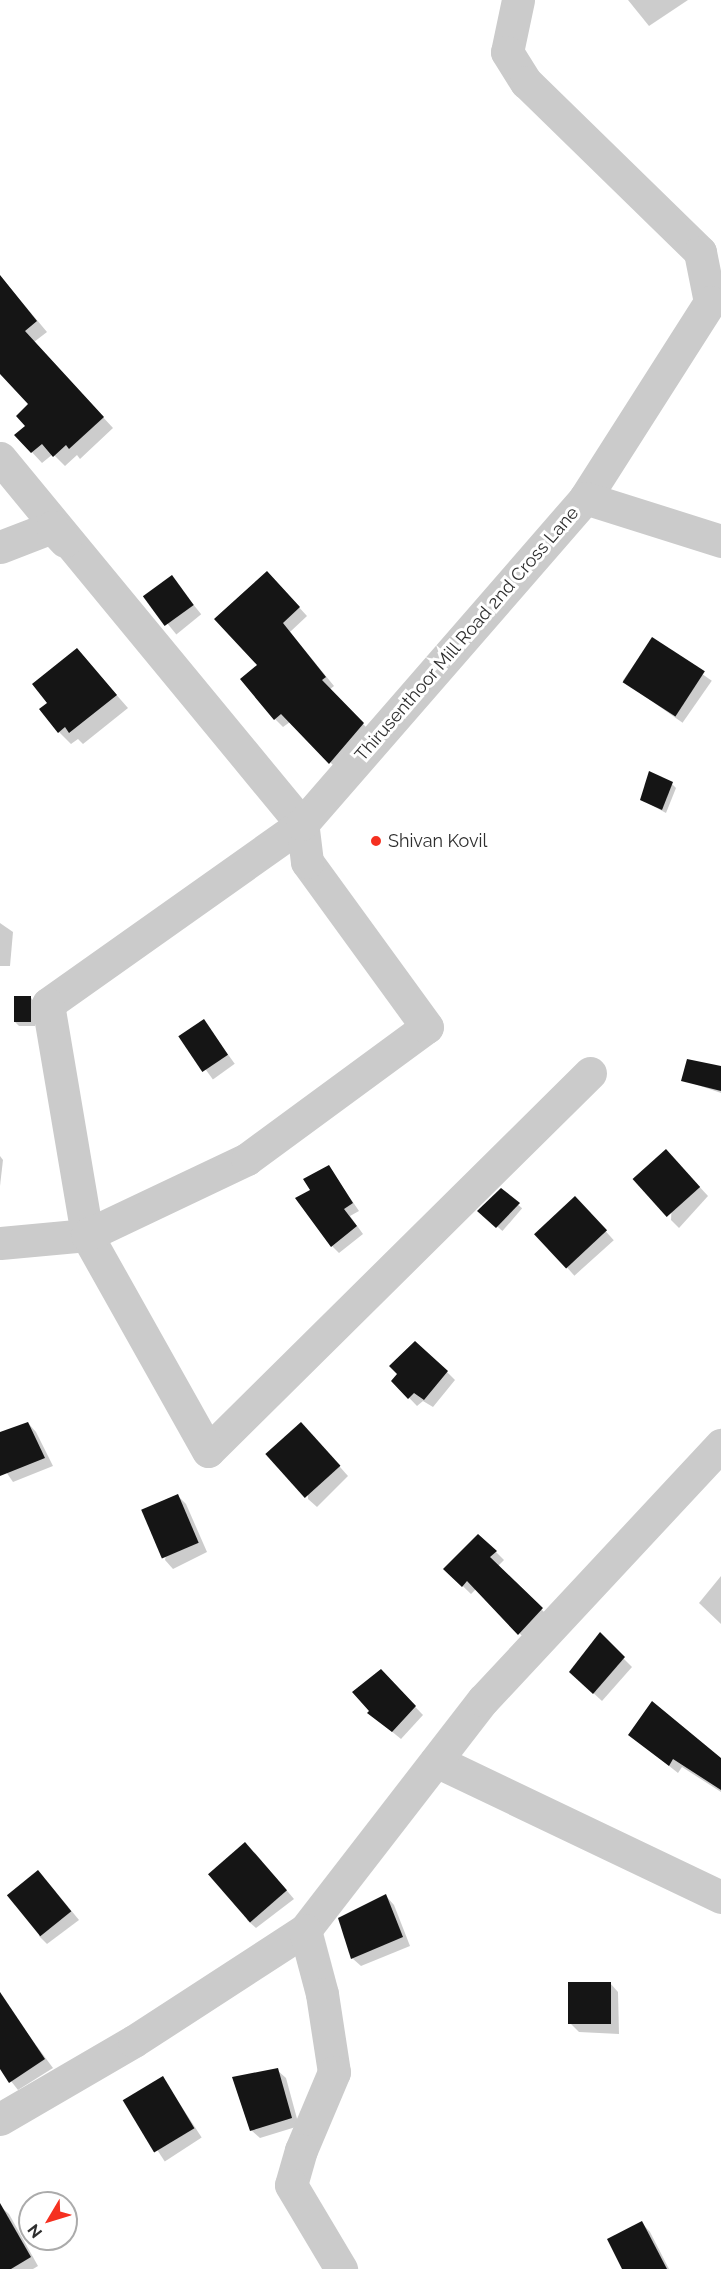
<!DOCTYPE html>
<style>
body{margin:0}
#map{position:relative;width:721px;height:2269px;overflow:hidden;background:#fff;font-family:Raleway,sans-serif}
div>[style]{position:absolute}
.shadow>*{inset:0;background:#0003;transform-origin:0 0}
.building>*{inset:0;background:#151515;transform-origin:0 0}
.street>*{height:33px;margin:-16.5px;padding:0 16.5px;transform-origin:16.5px;border-radius:16.5px;background:#cbcbcb}
.dots>*{width:16px;height:16px;translate:-50% -50%;box-sizing:border-box;border:3px solid #fff;border-radius:50%}
span{translate:-50% -50%;white-space:nowrap;text-align:center;line-height:1.15;-webkit-text-stroke:6px #fff;paint-order:stroke}
.street-label{font-size:18px;color:#2e2e2e}
.poi-label{font-size:18px;color:#2e2e2e}
.left{translate:0 -50%;text-align:left}
.north{position:absolute;left:18px;top:2191px;width:60px;height:60px;box-sizing:border-box;background:#fff;border:2px solid #ababab;border-radius:50%;rotate:232deg;font-size:16px;font-weight:700;line-height:24px;text-align:center;color:#2e2e2e}
.north::after{content:'';display:block;margin:auto;width:21px;height:27px;background:#f53020;clip-path:polygon(50% 0,100% 100%,50% 72%,0 100%)}
</style>
<div id="map">
<div class="shadow">
<i style="clip-path:polygon(628px 0,688px 0,649px 26px)"></i>
<i style="clip-path:polygon(0 276px,47px 332px,34px 342px,113px 428px,80px 459px,77px 455px,65px 466px,53px 454px,42px 463px,16px 435px,27px 426px,30px 404px,0 358px)"></i>
<i style="left:171px;top:577px;width:48px;height:32px;rotate:51deg"></i>
<i style="clip-path:polygon(275px 581px,307px 616px,290px 632px,334px 686px,329px 690px,372px 733px,339px 771px,290px 722px,283px 727px,275px 719px,259px 665px)"></i>
<i style="left:652px;top:639px;width:73px;height:51px;rotate:35deg"></i>
<i style="clip-path:polygon(77px 650px,128px 708px,83px 744px,78px 739px,71px 744px,59px 732px,50px 703px)"></i>
<i style="clip-path:polygon(672px 784px,676px 788px,666px 813px,642px 800px)"></i>
<i style="clip-path:polygon(0 923px,13px 932px,10px 966px,0 966px)"></i>
<i style="clip-path:polygon(31px 998px,35px 1002px,35px 1026px,19px 1026px,15px 1022px)"></i>
<i style="left:203px;top:1020px;width:54px;height:27px;rotate:54deg"></i>
<i style="clip-path:polygon(721px 1068px,721px 1093px,683px 1080px)"></i>
<i style="clip-path:polygon(0 1156px,3px 1160px,0 1186px)"></i>
<i style="clip-path:polygon(674px 1159px,708px 1196px,679px 1228px,671px 1220px)"></i>
<i style="clip-path:polygon(329px 1167px,359px 1211px,350px 1216px,363px 1234px,339px 1253px,332px 1246px,312px 1190px)"></i>
<i style="left:501px;top:1190px;width:28px;height:30px;rotate:41deg"></i>
<i style="left:583px;top:1206px;width:46px;height:53px;rotate:48deg"></i>
<i style="clip-path:polygon(447px 1372px,455px 1380px,433px 1407px,423px 1401px,417px 1406px,393px 1381px)"></i>
<i style="clip-path:polygon(28px 1423px,36px 1432px,53px 1466px,13px 1482px,0 1463px,0 1434px)"></i>
<i style="clip-path:polygon(309px 1432px,348px 1476px,317px 1507px,308px 1499px)"></i>
<i style="clip-path:polygon(177px 1495px,186px 1504px,207px 1552px,173px 1569px,165px 1560px)"></i>
<i style="clip-path:polygon(496px 1552px,504px 1560px,498px 1566px,550px 1618px,528px 1642px,476px 1589px,471px 1594px,445px 1569px)"></i>
<i style="clip-path:polygon(721px 1576px,721px 1624px,699px 1603px)"></i>
<i style="clip-path:polygon(600px 1635px,632px 1667px,602px 1701px,579px 1680px)"></i>
<i style="clip-path:polygon(381px 1671px,423px 1715px,401px 1739px,369px 1713px)"></i>
<i style="clip-path:polygon(630px 1735px,721px 1760px,721px 1792px,682px 1767px,678px 1773px)"></i>
<i style="clip-path:polygon(254px 1852px,294px 1899px,256px 1928px,247px 1920px)"></i>
<i style="clip-path:polygon(46px 1880px,79px 1920px,47px 1944px,39px 1936px)"></i>
<i style="clip-path:polygon(386px 1896px,394px 1905px,410px 1946px,361px 1966px,352px 1958px)"></i>
<i style="clip-path:polygon(610px 1983px,618px 1992px,619px 2034px,579px 2032px,571px 2024px)"></i>
<i style="clip-path:polygon(13px 2014px,53px 2068px,18px 2090px,0 2067px,0 2022px)"></i>
<i style="clip-path:polygon(277px 2070px,286px 2078px,299px 2126px,260px 2138px,251px 2130px)"></i>
<i style="left:163px;top:2078px;width:71px;height:44px;rotate:57deg"></i>
<i style="clip-path:polygon(0 2206px,9px 2214px,38px 2266px,33px 2269px,0 2269px)"></i>
<i style="clip-path:polygon(642px 2223px,650px 2232px,669px 2269px,624px 2269px)"></i>
</div>
<div class="building">
<i style="clip-path:polygon(0 275px,37px 321px,25px 331px,104px 417px,69px 449px,66px 445px,53px 457px,42px 444px,31px 453px,14px 435px,25px 426px,16px 416px,28px 404px,0 374px)"></i>
<i style="clip-path:polygon(267px 571px,300px 607px,283px 623px,326px 677px,322px 680px,364px 723px,329px 764px,281px 714px,274px 720px,240px 679px,257px 665px,214px 619px)"></i>
<i style="left:172px;top:575px;width:37px;height:36px;rotate:54deg"></i>
<i style="left:652px;top:637px;width:63px;height:54px;rotate:33deg"></i>
<i style="clip-path:polygon(77px 648px,117px 695px,69px 733px,65px 727px,58px 733px,39px 709px,47px 703px,32px 684px)"></i>
<i style="clip-path:polygon(649px 771px,673px 782px,662px 810px,640px 800px)"></i>
<i style="left:14px;top:996px;width:17px;height:26px"></i>
<i style="left:204px;top:1019px;width:43px;height:31px;rotate:56deg"></i>
<i style="clip-path:polygon(687px 1059px,721px 1066px,721px 1091px,681px 1081px)"></i>
<i style="left:666px;top:1149px;width:51px;height:45px;rotate:48deg"></i>
<i style="clip-path:polygon(329px 1165px,353px 1203px,344px 1209px,357px 1226px,331px 1247px,295px 1198px,310px 1190px,303px 1179px)"></i>
<i style="clip-path:polygon(501px 1188px,520px 1203px,496px 1228px,477px 1211px)"></i>
<i style="left:575px;top:1196px;width:47px;height:56px;rotate:47deg"></i>
<i style="clip-path:polygon(415px 1341px,448px 1371px,424px 1400px,414px 1393px,408px 1399px,391px 1381px,397px 1374px,389px 1366px)"></i>
<i style="clip-path:polygon(28px 1422px,45px 1458px,0 1476px,0 1432px)"></i>
<i style="left:301px;top:1422px;width:59px;height:48px;rotate:48deg"></i>
<i style="left:178px;top:1494px;width:53px;height:40px;rotate:67deg"></i>
<i style="clip-path:polygon(478px 1534px,497px 1551px,490px 1557px,543px 1608px,518px 1635px,467px 1581px,462px 1587px,443px 1569px)"></i>
<i style="clip-path:polygon(600px 1632px,625px 1657px,593px 1694px,569px 1672px)"></i>
<i style="clip-path:polygon(381px 1669px,416px 1706px,392px 1732px,367px 1713px,369px 1711px,352px 1692px)"></i>
<i style="clip-path:polygon(652px 1701px,721px 1758px,721px 1790px,673px 1759px,669px 1766px,628px 1735px)"></i>
<i style="left:245px;top:1842px;width:64px;height:49px;rotate:49deg"></i>
<i style="left:38px;top:1870px;width:53px;height:40px;rotate:51deg"></i>
<i style="clip-path:polygon(386px 1894px,403px 1937px,351px 1959px,338px 1918px)"></i>
<i style="left:568px;top:1982px;width:43px;height:42px"></i>
<i style="clip-path:polygon(0 1992px,45px 2059px,9px 2083px,0 2069px)"></i>
<i style="clip-path:polygon(278px 2068px,292px 2118px,250px 2131px,232px 2077px)"></i>
<i style="left:163px;top:2076px;width:61px;height:47px;rotate:59deg"></i>
<i style="clip-path:polygon(0 2203px,31px 2257px,11px 2269px,0 2269px)"></i>
<i style="clip-path:polygon(642px 2221px,667px 2269px,622px 2269px,607px 2239px)"></i>
</div>
<div class="street">
<i style="left:518px;top:0;width:53px;rotate:101.9deg"></i>
<i style="left:507px;top:52px;width:36px;rotate:58deg"></i>
<i style="left:526px;top:82px;width:243px;rotate:44.3deg"></i>
<i style="left:700px;top:252px;width:51px;rotate:78.7deg"></i>
<i style="left:710px;top:302px;width:232px;rotate:122.5deg"></i>
<i style="left:0;top:458px;width:475px;rotate:50.5deg"></i>
<i style="left:302px;top:824px;width:311px;rotate:144.7deg"></i>
<i style="left:48px;top:1004px;width:234px;rotate:80.4deg"></i>
<i style="left:87px;top:1235px;width:87px;rotate:174.7deg"></i>
<i style="left:0;top:547px;width:56px;rotate:-21deg"></i>
<i style="left:52px;top:527px;width:19px;rotate:47deg"></i>
<i style="left:590px;top:1073px;width:537px;rotate:135.3deg"></i>
<i style="left:208px;top:1451px;width:248px;rotate:-119.3deg"></i>
<i style="left:87px;top:1235px;width:177px;rotate:-25.4deg"></i>
<i style="left:247px;top:1159px;width:223px;rotate:-36.3deg"></i>
<i style="left:427px;top:1027px;width:204px;rotate:-126deg"></i>
<i style="left:307px;top:862px;width:38px;rotate:-97deg"></i>
<i style="left:302px;top:824px;width:432px;rotate:-49deg"></i>
<i style="left:585px;top:498px;width:143px;rotate:17.5deg"></i>
<i style="left:436px;top:1761px;width:316px;rotate:25.5deg"></i>
<i style="left:305px;top:1930px;width:291px;rotate:-52.3deg"></i>
<i style="left:483px;top:1700px;width:349px;rotate:-47deg"></i>
<i style="left:0;top:2119px;width:155px;rotate:-30.2deg"></i>
<i style="left:134px;top:2041px;width:204px;rotate:-33deg"></i>
<i style="left:305px;top:1930px;width:66px;rotate:75.1deg"></i>
<i style="left:322px;top:1994px;width:79px;rotate:81.3deg"></i>
<i style="left:334px;top:2072px;width:85px;rotate:112.9deg"></i>
<i style="left:301px;top:2150px;width:36px;rotate:106deg"></i>
<i style="left:291px;top:2185px;width:98px;rotate:59.2deg"></i>
</div>
<div class="dots">
<i style="left:376px;top:841px;background:#f53020"></i>
</div>
<div class="street-label">
<span style="left:467px;top:634px;rotate:-49deg">Thirusenthoor Mill Road 2nd Cross Lane</span>
</div>
<div class="poi-label">
<span class="left" style="left:388px;top:841px">Shivan Kovil</span>
</div>
<div class="north">N</div>
</div>
